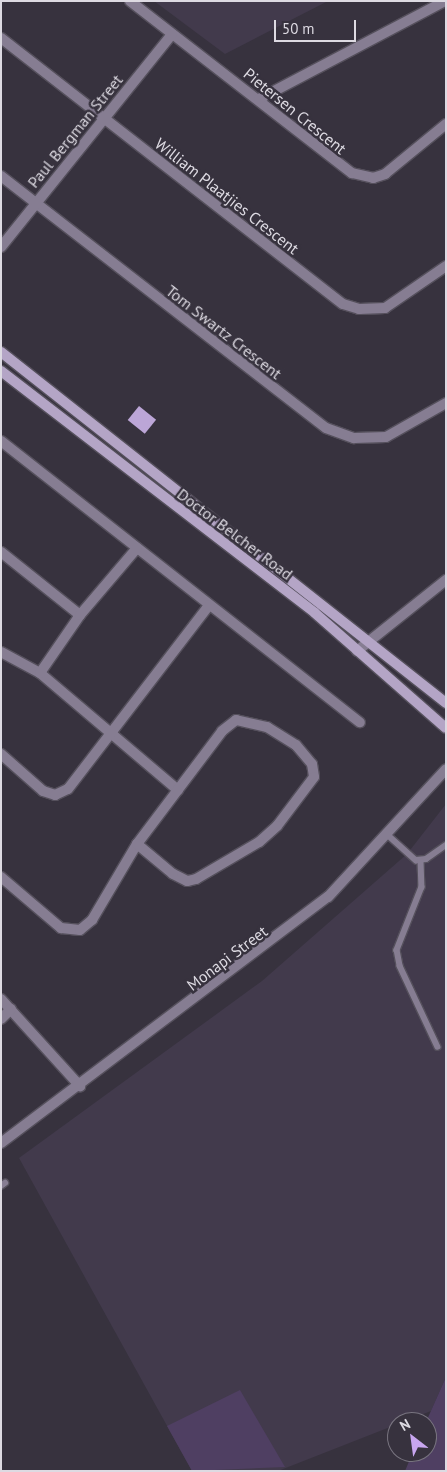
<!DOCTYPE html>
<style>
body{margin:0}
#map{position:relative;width:447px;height:1472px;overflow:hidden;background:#37323e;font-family:"PT Sans",sans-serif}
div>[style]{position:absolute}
.built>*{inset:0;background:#423a4c}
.green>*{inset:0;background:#4f3f62}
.building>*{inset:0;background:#bca6d7;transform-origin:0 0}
.roads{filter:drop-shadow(1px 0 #55505c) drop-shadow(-1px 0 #55505c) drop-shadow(0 1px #55505c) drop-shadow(0 -1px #55505c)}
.service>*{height:5.5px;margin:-2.75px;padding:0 2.75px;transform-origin:2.75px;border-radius:2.75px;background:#867d92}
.minor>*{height:10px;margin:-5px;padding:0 5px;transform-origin:5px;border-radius:5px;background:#867d92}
.tertiary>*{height:10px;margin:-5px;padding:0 5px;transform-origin:5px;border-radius:5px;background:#867d92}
.secondary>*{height:10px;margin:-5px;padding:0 5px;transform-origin:5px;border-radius:5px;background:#b4a5c6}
span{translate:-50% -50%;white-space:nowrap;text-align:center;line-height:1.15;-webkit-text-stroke:5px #37323e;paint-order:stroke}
.street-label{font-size:16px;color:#dddae2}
.frame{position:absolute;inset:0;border:2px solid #dddae2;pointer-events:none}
.north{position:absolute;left:387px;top:1412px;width:50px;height:50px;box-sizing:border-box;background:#37323e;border:1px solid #797580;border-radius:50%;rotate:330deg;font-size:14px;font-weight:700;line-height:20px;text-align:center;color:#dddae2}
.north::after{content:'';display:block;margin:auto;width:18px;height:22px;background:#c8a6ef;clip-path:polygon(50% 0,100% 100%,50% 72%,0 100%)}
.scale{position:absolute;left:274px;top:20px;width:82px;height:22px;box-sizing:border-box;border:2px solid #dddae2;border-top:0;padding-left:6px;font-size:15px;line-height:18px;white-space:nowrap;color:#dddae2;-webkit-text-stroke:4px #37323e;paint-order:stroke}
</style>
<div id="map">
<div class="built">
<i style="clip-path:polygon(154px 1px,328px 1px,225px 54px)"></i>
<i style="clip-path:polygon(446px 804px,446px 1377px,431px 1411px,278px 1471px,192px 1471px,19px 1158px,262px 981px,407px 854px)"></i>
</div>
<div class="green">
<i style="clip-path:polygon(446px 1377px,446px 1471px,405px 1471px,413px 1452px,427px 1452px,426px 1422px)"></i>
<i style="clip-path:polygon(240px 1390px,285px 1467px,192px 1471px,167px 1426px)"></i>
</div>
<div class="building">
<i style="left:139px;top:406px;width:22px;height:18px;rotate:39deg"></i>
</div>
<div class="roads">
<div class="service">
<i style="left:388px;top:835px;width:38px;rotate:42deg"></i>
<i style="left:416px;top:860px;width:10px;rotate:-6deg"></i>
<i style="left:426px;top:859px;width:24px;rotate:-35deg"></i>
<i style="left:421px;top:861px;width:26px;rotate:88deg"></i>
<i style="left:422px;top:887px;width:68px;rotate:111.6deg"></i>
<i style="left:397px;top:950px;width:16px;rotate:79deg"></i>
<i style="left:400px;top:966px;width:89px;rotate:64.9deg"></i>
<i style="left:1px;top:1186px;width:5px;rotate:-37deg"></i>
</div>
<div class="minor">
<i style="left:130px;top:1px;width:281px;rotate:37.8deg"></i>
<i style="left:352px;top:173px;width:22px;rotate:13deg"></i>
<i style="left:373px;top:178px;width:13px;rotate:-18deg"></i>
<i style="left:385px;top:174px;width:79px;rotate:-39.3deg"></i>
<i style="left:1px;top:38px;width:433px;rotate:37.9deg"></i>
<i style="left:343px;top:304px;width:17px;rotate:17deg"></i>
<i style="left:359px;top:309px;width:26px;rotate:-2deg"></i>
<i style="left:385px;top:308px;width:74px;rotate:-34.5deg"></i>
<i style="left:259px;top:99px;width:210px;rotate:-27.8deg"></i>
<i style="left:1px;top:176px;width:411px;rotate:37.8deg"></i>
<i style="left:326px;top:428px;width:30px;rotate:20deg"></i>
<i style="left:354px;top:438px;width:32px;rotate:-2deg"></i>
<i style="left:386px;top:437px;width:69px;rotate:-29.5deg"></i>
<i style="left:1px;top:247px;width:273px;rotate:-51.2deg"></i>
<i style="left:1px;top:441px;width:456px;rotate:38.1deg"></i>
<i style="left:1px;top:552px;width:101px;rotate:38.6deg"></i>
<i style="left:357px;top:651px;width:114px;rotate:-38.6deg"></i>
<i style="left:1px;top:652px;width:44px;rotate:28.3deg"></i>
<i style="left:40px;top:673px;width:181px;rotate:40.3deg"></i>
<i style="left:40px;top:673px;width:70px;rotate:-55.4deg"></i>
<i style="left:80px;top:615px;width:88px;rotate:-49.6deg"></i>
<i style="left:1px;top:754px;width:56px;rotate:41.4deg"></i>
<i style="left:43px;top:791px;width:13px;rotate:18deg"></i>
<i style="left:55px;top:795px;width:14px;rotate:-25deg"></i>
<i style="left:68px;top:789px;width:232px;rotate:-52.5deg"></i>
<i style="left:1px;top:877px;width:79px;rotate:40.4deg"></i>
<i style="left:61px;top:928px;width:19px;rotate:6deg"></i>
<i style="left:80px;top:930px;width:16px;rotate:-40deg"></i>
<i style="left:92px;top:920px;width:88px;rotate:-59.4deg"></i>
<i style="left:137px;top:844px;width:141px;rotate:-53deg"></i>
<i style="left:222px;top:731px;width:18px;rotate:-38deg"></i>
<i style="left:236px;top:720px;width:32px;rotate:13deg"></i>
<i style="left:267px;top:727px;width:34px;rotate:32deg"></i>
<i style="left:296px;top:745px;width:25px;rotate:50deg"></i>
<i style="left:312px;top:764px;width:13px;rotate:81deg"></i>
<i style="left:314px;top:777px;width:61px;rotate:127.1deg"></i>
<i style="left:277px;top:826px;width:24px;rotate:138deg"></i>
<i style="left:259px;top:842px;width:73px;rotate:149.6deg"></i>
<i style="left:196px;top:879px;width:9px;rotate:167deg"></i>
<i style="left:187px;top:881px;width:16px;rotate:-153deg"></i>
<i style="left:173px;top:874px;width:47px;rotate:-140.2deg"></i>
<i style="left:1px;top:999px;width:118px;rotate:47.8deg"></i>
<i style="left:1px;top:1019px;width:14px;rotate:-45deg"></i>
</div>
<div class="tertiary">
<i style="left:1px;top:1143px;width:409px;rotate:-37deg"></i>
<i style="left:328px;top:897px;width:174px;rotate:-47.3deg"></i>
</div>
<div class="secondary">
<i style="left:1px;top:352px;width:567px;rotate:38.27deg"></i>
<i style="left:1px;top:371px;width:396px;rotate:37.6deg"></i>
<i style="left:315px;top:613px;width:174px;rotate:41.3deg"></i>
</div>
</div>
<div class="street-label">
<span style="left:295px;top:111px;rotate:39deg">Pietersen Crescent</span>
<span style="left:75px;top:131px;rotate:-51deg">Paul Bergman Street</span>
<span style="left:227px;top:196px;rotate:38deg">William Plaatjies Crescent</span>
<span style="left:224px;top:332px;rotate:38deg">Tom Swartz Crescent</span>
<span style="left:235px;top:534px;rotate:37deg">Doctor Belcher Road</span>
<span style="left:227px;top:958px;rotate:-37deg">Monapi Street</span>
</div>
<div class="frame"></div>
<div class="north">N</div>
<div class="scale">50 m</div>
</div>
